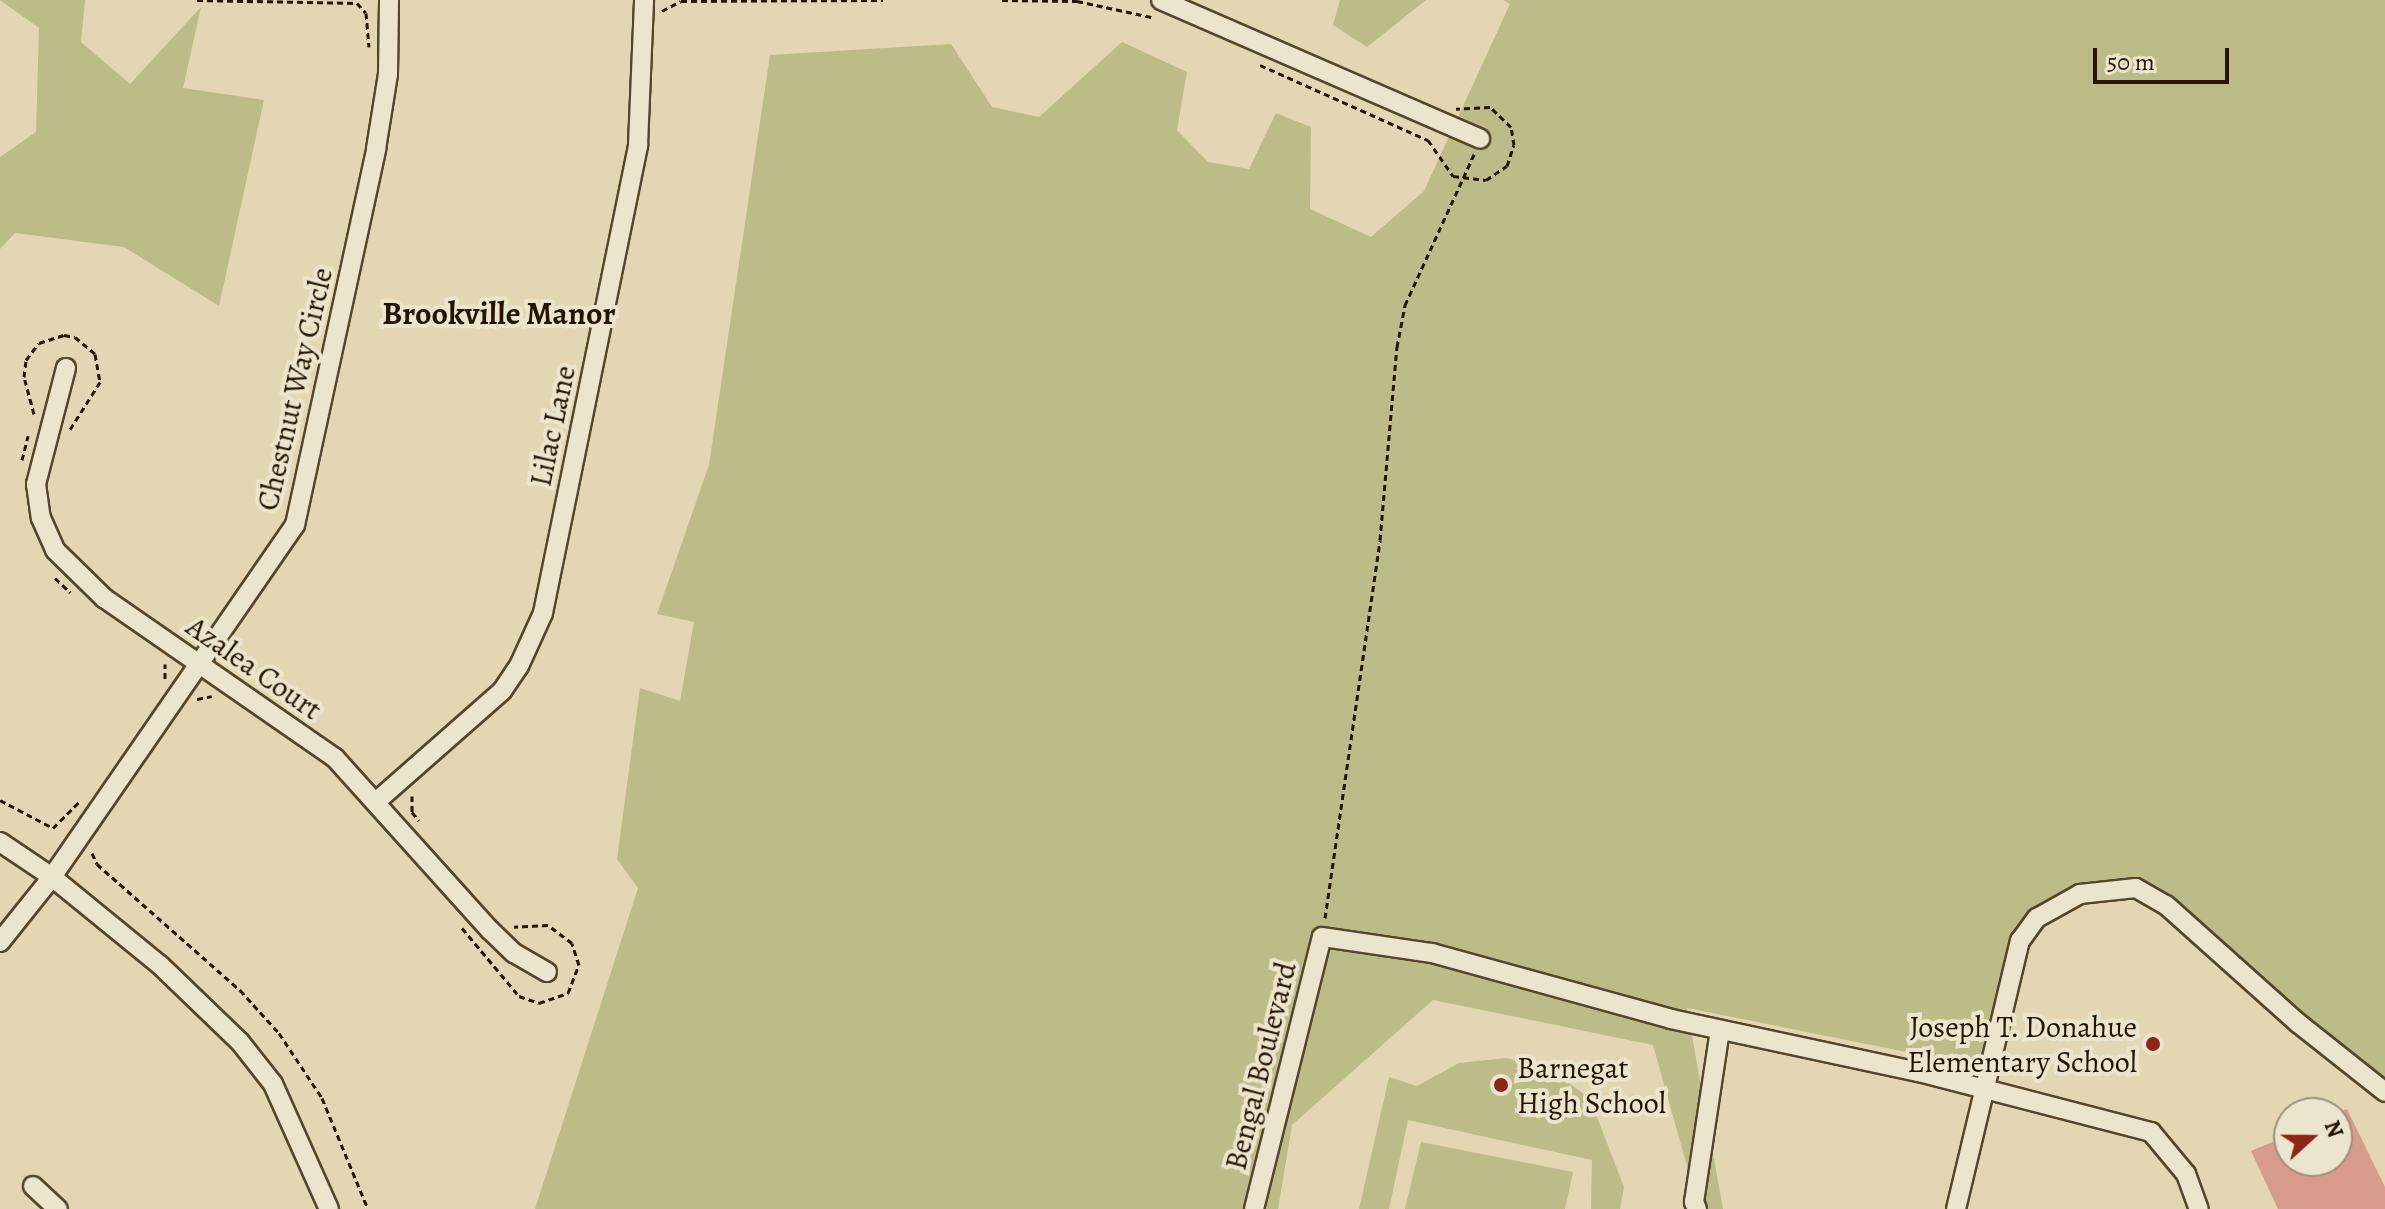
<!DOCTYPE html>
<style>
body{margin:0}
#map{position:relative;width:2385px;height:1209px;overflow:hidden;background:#e2d7b2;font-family:Alegreya,serif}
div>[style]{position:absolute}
.green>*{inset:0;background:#bbbc87}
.building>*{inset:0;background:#d89a8c}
.path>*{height:3px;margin-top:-1.5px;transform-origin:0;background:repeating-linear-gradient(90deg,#251500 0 6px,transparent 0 10px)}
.roads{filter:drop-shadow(2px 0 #54462c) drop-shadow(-2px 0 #54462c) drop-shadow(0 2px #54462c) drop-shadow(0 -2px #54462c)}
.minor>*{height:18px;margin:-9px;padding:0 9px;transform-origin:9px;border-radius:9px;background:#ece5cd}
.dots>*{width:22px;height:22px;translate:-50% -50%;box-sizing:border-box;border:4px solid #ece5cd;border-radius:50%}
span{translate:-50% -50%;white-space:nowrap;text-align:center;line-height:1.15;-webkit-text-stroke:8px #ece5cd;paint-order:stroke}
.street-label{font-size:30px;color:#251500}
.poi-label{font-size:30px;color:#251500}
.right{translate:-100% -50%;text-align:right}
.left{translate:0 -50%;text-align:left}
.neighbourhood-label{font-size:32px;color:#251500;font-weight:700}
.north{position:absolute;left:2273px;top:1097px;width:80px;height:80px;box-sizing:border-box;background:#ece5cd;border:2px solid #9c927b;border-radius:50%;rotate:69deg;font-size:22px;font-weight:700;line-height:32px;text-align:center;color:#251500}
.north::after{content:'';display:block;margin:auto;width:28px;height:36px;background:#8f2418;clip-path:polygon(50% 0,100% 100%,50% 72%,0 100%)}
.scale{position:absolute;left:2093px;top:48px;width:136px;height:36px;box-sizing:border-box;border:4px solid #251500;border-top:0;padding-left:10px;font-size:24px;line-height:28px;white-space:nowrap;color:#251500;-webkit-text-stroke:6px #ece5cd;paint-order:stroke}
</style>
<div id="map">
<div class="green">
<i style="clip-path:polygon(0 0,85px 0,81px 42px,130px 84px,201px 7px,183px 88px,264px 100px,219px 306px,124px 247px,15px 233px,0 249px,0 157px,36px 132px,39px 28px)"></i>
<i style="clip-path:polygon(1340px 0,1426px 0,1367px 47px,1333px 25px)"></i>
<i style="clip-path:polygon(1503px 0,2385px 0,2385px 1098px,2284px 1025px,2133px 883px,2080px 887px,2028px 927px,1987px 1068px,1687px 1008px,1723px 1209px,1699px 1209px,1653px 1045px,1433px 1000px,1292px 1125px,1278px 1209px,535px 1209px,638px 888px,617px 859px,640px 688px,680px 701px,694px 622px,657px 614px,709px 465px,770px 55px,951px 44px,992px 107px,1039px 117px,1122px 42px,1187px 72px,1177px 130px,1208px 162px,1249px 169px,1276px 113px,1311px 127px,1310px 209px,1371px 237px,1424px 191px,1510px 4px)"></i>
<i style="clip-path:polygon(1506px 1058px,1551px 1069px,1590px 1099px,1624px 1187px,1620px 1209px,1591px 1209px,1592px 1160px,1408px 1120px,1389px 1209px,1359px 1209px,1389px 1077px,1417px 1086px,1459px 1063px)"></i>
<i style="clip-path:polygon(1421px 1142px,1573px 1172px,1565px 1209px,1405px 1209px)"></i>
</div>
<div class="building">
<i style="clip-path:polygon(2347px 1109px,2385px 1187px,2385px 1209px,2278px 1209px,2251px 1151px,2289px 1135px,2289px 1161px,2337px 1161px,2337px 1113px)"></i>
</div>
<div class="path">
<i style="left:197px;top:0;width:160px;rotate:1.1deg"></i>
<i style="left:357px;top:3px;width:13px;rotate:48deg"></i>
<i style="left:366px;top:13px;width:34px;rotate:85deg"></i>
<i style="left:1002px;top:0;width:75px;rotate:0.8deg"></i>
<i style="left:1077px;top:1px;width:76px;rotate:12.2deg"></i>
<i style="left:662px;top:11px;width:21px;rotate:-28deg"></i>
<i style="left:681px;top:1px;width:202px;rotate:-0.3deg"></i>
<i style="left:1260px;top:65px;width:184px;rotate:24.1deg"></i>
<i style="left:1428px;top:140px;width:44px;rotate:55.2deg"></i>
<i style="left:1453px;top:176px;width:33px;rotate:7deg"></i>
<i style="left:1486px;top:180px;width:25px;rotate:-34deg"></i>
<i style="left:1507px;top:166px;width:22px;rotate:-72deg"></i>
<i style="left:1514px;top:145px;width:18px;rotate:-99deg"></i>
<i style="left:1511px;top:127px;width:29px;rotate:-136deg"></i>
<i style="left:1490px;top:107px;width:34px;rotate:177deg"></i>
<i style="left:34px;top:414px;width:38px;rotate:-105deg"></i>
<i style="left:24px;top:377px;width:17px;rotate:-83deg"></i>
<i style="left:26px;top:360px;width:21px;rotate:-53deg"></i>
<i style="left:39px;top:343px;width:26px;rotate:-18deg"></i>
<i style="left:64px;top:335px;width:11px;rotate:10deg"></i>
<i style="left:75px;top:337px;width:26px;rotate:40deg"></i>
<i style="left:95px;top:354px;width:28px;rotate:80deg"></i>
<i style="left:100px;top:382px;width:58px;rotate:122.3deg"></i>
<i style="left:22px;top:460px;width:25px;rotate:-76deg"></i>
<i style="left:55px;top:578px;width:21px;rotate:43deg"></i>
<i style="left:182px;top:629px;width:11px;rotate:15deg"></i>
<i style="left:193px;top:632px;width:9px;rotate:-27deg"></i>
<i style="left:165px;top:679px;width:15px;rotate:-90deg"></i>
<i style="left:197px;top:699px;width:15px;rotate:-11deg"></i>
<i style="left:412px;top:796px;width:16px;rotate:90deg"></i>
<i style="left:412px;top:812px;width:11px;rotate:52deg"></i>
<i style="left:0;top:800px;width:60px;rotate:27.8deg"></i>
<i style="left:53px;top:828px;width:40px;rotate:-45deg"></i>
<i style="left:92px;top:853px;width:12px;rotate:66deg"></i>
<i style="left:97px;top:864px;width:191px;rotate:41.4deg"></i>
<i style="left:240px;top:990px;width:58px;rotate:47.8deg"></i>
<i style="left:279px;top:1033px;width:78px;rotate:56.5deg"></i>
<i style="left:322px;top:1098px;width:120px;rotate:67.5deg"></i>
<i style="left:1325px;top:918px;width:382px;rotate:-81.7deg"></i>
<i style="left:1380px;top:540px;width:194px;rotate:-85deg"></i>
<i style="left:1397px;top:347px;width:43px;rotate:-79.2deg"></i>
<i style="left:1405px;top:305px;width:166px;rotate:-65.4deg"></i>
<i style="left:462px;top:928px;width:89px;rotate:50deg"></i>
<i style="left:519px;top:996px;width:21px;rotate:19deg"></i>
<i style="left:539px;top:1003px;width:31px;rotate:-19deg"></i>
<i style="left:568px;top:993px;width:30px;rotate:-69deg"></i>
<i style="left:579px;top:965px;width:23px;rotate:-108deg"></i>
<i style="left:572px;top:943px;width:30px;rotate:-143deg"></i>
<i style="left:548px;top:925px;width:34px;rotate:177deg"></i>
</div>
<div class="roads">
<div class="minor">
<i style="left:1161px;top:0;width:348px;rotate:23.5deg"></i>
<i style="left:66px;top:368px;width:120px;rotate:104.5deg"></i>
<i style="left:36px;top:484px;width:34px;rotate:82deg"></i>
<i style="left:41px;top:518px;width:35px;rotate:66deg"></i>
<i style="left:55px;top:550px;width:69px;rotate:44.4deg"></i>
<i style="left:104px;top:598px;width:281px;rotate:34.7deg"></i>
<i style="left:335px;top:758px;width:232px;rotate:48deg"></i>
<i style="left:490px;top:930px;width:33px;rotate:44deg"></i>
<i style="left:514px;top:953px;width:38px;rotate:30deg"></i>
<i style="left:378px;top:800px;width:165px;rotate:-41.3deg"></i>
<i style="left:502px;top:691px;width:30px;rotate:-56deg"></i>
<i style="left:519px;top:666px;width:58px;rotate:-65.6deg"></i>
<i style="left:543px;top:613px;width:478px;rotate:-78.5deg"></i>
<i style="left:638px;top:145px;width:145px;rotate:-87.6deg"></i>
<i style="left:0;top:842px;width:63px;rotate:33.9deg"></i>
<i style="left:52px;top:877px;width:139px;rotate:39.2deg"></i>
<i style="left:160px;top:965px;width:111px;rotate:43.9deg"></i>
<i style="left:240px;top:1042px;width:53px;rotate:51.8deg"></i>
<i style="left:273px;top:1084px;width:137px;rotate:65.9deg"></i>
<i style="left:0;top:942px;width:83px;rotate:-51.3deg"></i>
<i style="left:52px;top:877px;width:428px;rotate:-55.4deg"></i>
<i style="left:295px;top:525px;width:385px;rotate:-77.8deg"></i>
<i style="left:376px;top:149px;width:76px;rotate:-80.9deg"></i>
<i style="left:388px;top:74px;width:74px;rotate:-89.2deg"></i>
<i style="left:33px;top:1186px;width:34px;rotate:43deg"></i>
<i style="left:1254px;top:1209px;width:280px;rotate:-76deg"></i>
<i style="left:1322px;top:937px;width:111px;rotate:8.3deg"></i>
<i style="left:1432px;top:953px;width:248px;rotate:15.4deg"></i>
<i style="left:1671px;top:1019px;width:254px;rotate:12.1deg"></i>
<i style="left:1919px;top:1072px;width:240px;rotate:14.5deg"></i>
<i style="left:2151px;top:1132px;width:55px;rotate:50.2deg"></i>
<i style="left:2186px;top:1174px;width:37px;rotate:70deg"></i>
<i style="left:1697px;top:1209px;width:8px;rotate:-113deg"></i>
<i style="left:1694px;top:1202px;width:174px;rotate:-81.4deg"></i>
<i style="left:1956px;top:1209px;width:276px;rotate:-76.6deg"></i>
<i style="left:2020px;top:941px;width:29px;rotate:-54deg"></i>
<i style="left:2037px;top:918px;width:49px;rotate:-29.2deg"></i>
<i style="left:2080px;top:894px;width:56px;rotate:-6.1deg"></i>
<i style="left:2136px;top:888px;width:34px;rotate:30deg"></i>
<i style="left:2166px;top:905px;width:177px;rotate:41.8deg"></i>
<i style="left:2298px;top:1023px;width:111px;rotate:38.4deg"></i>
</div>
</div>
<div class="dots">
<i style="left:2153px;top:1044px;background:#8f2418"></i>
<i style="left:1501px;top:1085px;background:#8f2418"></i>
</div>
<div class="street-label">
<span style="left:295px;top:389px;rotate:-77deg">Chestnut Way Circle</span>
<span style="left:553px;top:426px;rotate:-78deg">Lilac Lane</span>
<span style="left:254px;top:668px;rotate:35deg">Azalea Court</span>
<span style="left:1261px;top:1066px;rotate:-76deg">Bengal Boulevard</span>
</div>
<div class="poi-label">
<span class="right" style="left:2137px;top:1044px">Joseph T. Donahue<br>Elementary School</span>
<span class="left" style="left:1517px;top:1085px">Barnegat<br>High School</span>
</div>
<div class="neighbourhood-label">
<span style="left:499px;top:313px">Brookville Manor</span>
</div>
<div class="north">N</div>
<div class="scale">50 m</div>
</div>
